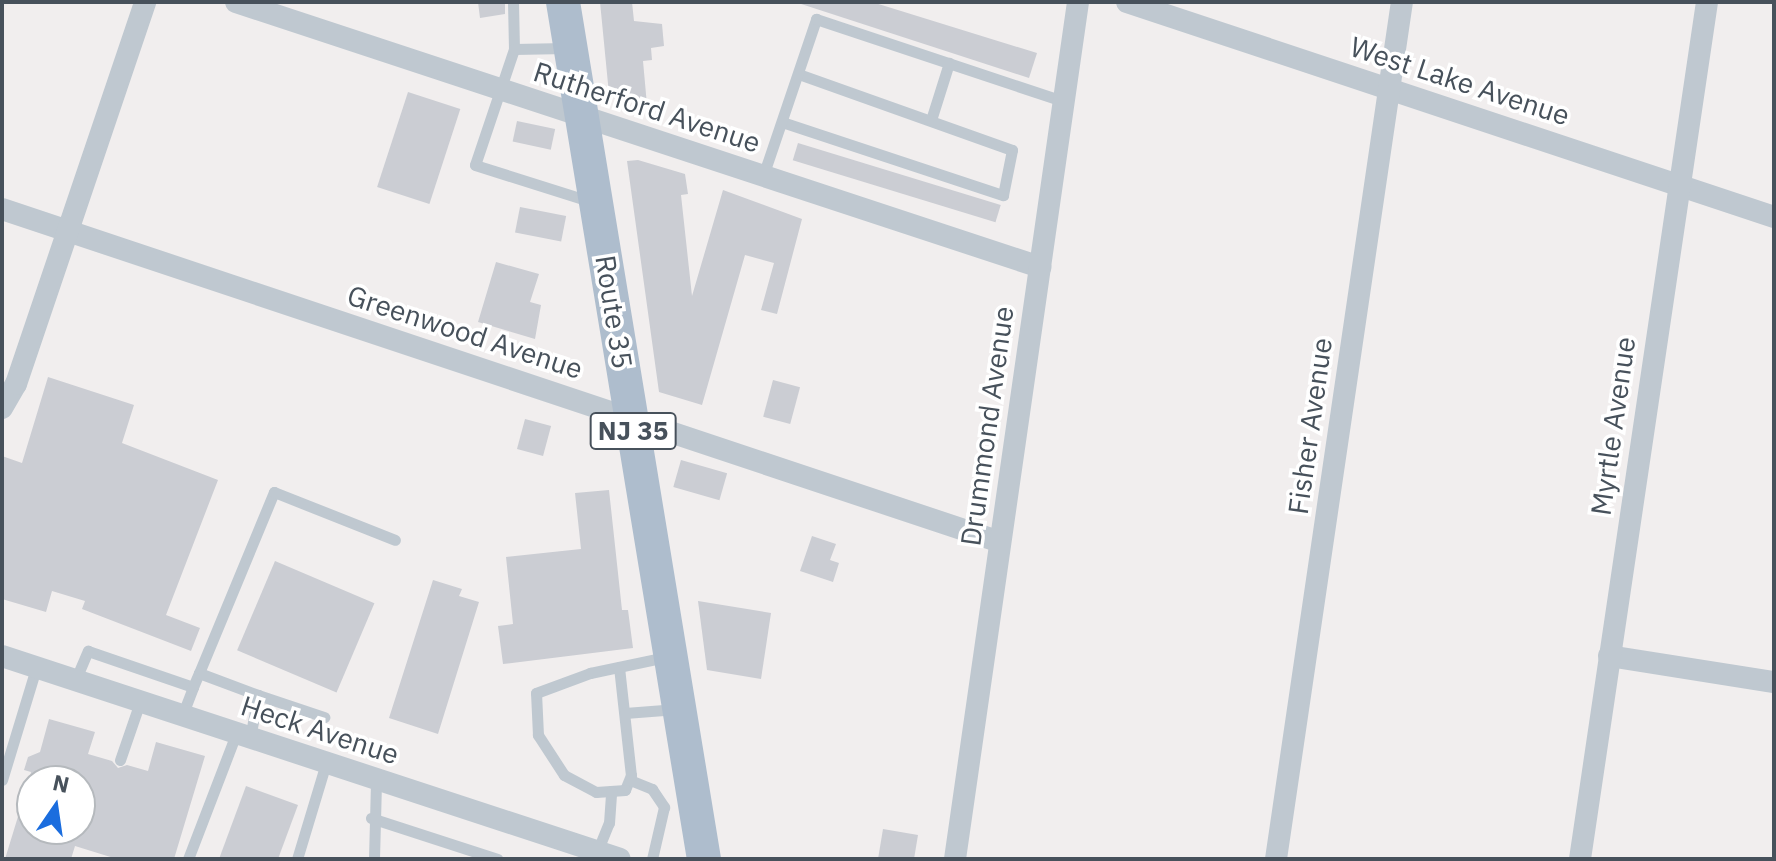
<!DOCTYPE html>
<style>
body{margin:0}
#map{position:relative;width:1776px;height:861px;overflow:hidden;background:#f1eeee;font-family:"IBM Plex Sans",sans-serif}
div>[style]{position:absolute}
.building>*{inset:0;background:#cbcdd3;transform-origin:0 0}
.service>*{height:11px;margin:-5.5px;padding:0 5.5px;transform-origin:5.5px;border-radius:5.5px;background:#bfc8d0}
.minor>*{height:22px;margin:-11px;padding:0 11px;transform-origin:11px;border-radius:11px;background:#bfc8d0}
.primary>*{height:34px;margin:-17px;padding:0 17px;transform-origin:17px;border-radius:17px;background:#aebdcd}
span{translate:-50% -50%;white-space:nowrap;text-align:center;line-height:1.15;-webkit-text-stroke:7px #fff;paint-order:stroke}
.shield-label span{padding:2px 6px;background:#fff;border:2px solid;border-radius:6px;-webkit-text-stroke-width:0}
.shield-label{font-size:26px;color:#47515b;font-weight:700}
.street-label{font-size:28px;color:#47515b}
.frame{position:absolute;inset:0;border:4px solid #47515b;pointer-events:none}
.north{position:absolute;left:16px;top:765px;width:80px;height:80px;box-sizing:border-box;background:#fff;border:2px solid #b5b9bd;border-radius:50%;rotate:13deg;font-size:22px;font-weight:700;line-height:32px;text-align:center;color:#47515b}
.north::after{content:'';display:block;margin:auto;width:28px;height:36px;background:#1b6dde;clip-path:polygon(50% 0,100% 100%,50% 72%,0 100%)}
</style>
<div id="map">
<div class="building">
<i style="clip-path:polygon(478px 2px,505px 2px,505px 14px,480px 18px)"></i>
<i style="clip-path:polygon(600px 2px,632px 2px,634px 21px,662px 24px,664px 46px,651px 48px,652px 60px,643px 61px,647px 105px,609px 94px)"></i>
<i style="clip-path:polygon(795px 2px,872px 2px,1037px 53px,1029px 78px)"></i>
<i style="left:408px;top:92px;width:55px;height:100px;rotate:18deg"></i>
<i style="left:517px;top:121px;width:39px;height:21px;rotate:12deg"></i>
<i style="left:798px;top:143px;width:212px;height:18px;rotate:17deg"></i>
<i style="clip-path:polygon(638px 160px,685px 174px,688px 194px,681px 195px,692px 296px,723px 190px,802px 219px,777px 314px,761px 310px,774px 263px,745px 255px,702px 405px,659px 392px,627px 161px)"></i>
<i style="left:520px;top:207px;width:47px;height:26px;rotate:11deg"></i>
<i style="clip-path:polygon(496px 262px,539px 274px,530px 302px,541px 305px,535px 339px,478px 322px)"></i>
<i style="clip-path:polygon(48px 377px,134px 405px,122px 443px,218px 480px,166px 615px,200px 628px,191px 651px,82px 609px,85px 601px,52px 591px,46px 612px,2px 599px,2px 456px,22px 463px)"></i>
<i style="left:773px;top:380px;width:28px;height:38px;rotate:15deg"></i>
<i style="left:525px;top:419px;width:27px;height:31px;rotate:15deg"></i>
<i style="left:681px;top:460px;width:48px;height:28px;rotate:16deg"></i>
<i style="clip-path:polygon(609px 490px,622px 610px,628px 610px,633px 648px,503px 664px,498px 626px,513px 624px,506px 557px,581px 549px,575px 493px)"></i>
<i style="clip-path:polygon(812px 536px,836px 544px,830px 560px,839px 563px,833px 582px,800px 571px)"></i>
<i style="left:275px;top:561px;width:108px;height:97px;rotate:23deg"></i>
<i style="clip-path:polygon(433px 580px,462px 589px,459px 596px,479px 602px,438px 734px,389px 718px)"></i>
<i style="clip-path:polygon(698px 601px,771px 613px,761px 679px,707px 670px)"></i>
<i style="clip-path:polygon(49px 719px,95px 732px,88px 754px,112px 761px,118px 768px,127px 765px,148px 771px,156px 742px,205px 756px,174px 859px,117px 859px,75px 846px,71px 859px,5px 859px,28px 784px,32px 784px,32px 829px,80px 829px,80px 781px,29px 781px,31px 772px,24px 770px,28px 757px,40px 752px)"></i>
<i style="clip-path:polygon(246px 786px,298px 805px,278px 859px,219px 859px)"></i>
<i style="clip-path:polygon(883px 829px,918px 835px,914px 859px,878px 859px)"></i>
</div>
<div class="service">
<i style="left:513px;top:2px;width:47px;rotate:88.8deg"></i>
<i style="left:514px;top:49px;width:122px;rotate:108.6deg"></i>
<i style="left:475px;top:165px;width:123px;rotate:17.5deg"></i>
<i style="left:514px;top:49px;width:52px;rotate:-1.1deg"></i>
<i style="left:931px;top:120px;width:60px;rotate:-72.5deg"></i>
<i style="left:782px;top:122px;width:233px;rotate:18.3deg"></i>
<i style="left:1003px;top:195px;width:46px;rotate:-78.7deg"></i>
<i style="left:1012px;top:150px;width:227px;rotate:-160.4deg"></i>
<i style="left:763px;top:176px;width:166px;rotate:-71.3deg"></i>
<i style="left:816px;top:19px;width:260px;rotate:18.4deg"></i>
<i style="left:619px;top:667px;width:109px;rotate:83.7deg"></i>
<i style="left:631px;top:775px;width:16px;rotate:112deg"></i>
<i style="left:625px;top:790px;width:29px;rotate:176deg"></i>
<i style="left:596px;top:792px;width:36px;rotate:-152deg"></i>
<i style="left:564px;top:775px;width:48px;rotate:-123deg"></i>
<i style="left:538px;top:735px;width:42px;rotate:-92.7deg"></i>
<i style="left:536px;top:693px;width:58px;rotate:-20.3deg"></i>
<i style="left:590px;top:673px;width:78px;rotate:-11.9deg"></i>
<i style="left:199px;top:673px;width:196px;rotate:-67.5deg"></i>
<i style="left:274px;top:492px;width:130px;rotate:21.6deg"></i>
<i style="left:75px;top:681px;width:33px;rotate:-67deg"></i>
<i style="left:88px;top:651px;width:111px;rotate:18.9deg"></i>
<i style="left:193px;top:687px;width:15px;rotate:-67deg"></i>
<i style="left:199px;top:673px;width:63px;rotate:20.4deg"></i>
<i style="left:258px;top:695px;width:44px;rotate:100.5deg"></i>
<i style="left:258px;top:695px;width:70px;rotate:18.4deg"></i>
<i style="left:625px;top:713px;width:52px;rotate:-4.4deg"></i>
<i style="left:182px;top:716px;width:31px;rotate:-69deg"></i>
<i style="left:120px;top:760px;width:61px;rotate:-71deg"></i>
<i style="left:2px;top:780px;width:117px;rotate:-73.1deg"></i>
<i style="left:630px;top:780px;width:24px;rotate:22deg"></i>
<i style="left:652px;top:789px;width:22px;rotate:56deg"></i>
<i style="left:664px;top:807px;width:53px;rotate:103deg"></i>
<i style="left:371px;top:818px;width:133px;rotate:18deg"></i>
<i style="left:597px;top:852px;width:31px;rotate:-68deg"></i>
<i style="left:609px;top:823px;width:32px;rotate:-86deg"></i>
<i style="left:188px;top:859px;width:134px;rotate:-69deg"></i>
<i style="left:297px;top:859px;width:100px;rotate:-73.2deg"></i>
<i style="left:374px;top:859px;width:79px;rotate:-88.5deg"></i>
</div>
<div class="minor">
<i style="left:236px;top:2px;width:847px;rotate:18.24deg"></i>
<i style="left:1127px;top:2px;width:682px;rotate:18.38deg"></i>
<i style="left:2px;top:209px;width:1052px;rotate:18.45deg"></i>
<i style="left:2px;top:408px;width:28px;rotate:-60deg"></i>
<i style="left:16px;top:384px;width:403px;rotate:-71.3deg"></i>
<i style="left:2px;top:656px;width:650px;rotate:18.18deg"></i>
<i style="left:1609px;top:656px;width:167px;rotate:9deg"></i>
<i style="left:955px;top:859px;width:866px;rotate:-81.83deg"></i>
<i style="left:1276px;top:859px;width:866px;rotate:-81.64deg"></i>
<i style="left:1580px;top:859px;width:866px;rotate:-81.57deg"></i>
</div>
<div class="primary">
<i style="left:563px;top:2px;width:869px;rotate:80.66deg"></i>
</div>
<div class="shield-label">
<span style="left:633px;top:431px">NJ 35</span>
</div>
<div class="street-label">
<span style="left:1460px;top:81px;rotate:18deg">West Lake Avenue</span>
<span style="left:647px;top:107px;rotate:18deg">Rutherford Avenue</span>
<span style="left:614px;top:312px;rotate:81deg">Route 35</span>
<span style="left:465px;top:332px;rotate:18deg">Greenwood Avenue</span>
<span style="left:987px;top:426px;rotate:-82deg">Drummond Avenue</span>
<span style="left:1310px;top:426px;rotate:-82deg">Fisher Avenue</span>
<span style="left:1613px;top:426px;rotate:-82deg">Myrtle Avenue</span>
<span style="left:320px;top:730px;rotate:18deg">Heck Avenue</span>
</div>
<div class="frame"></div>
<div class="north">N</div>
</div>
